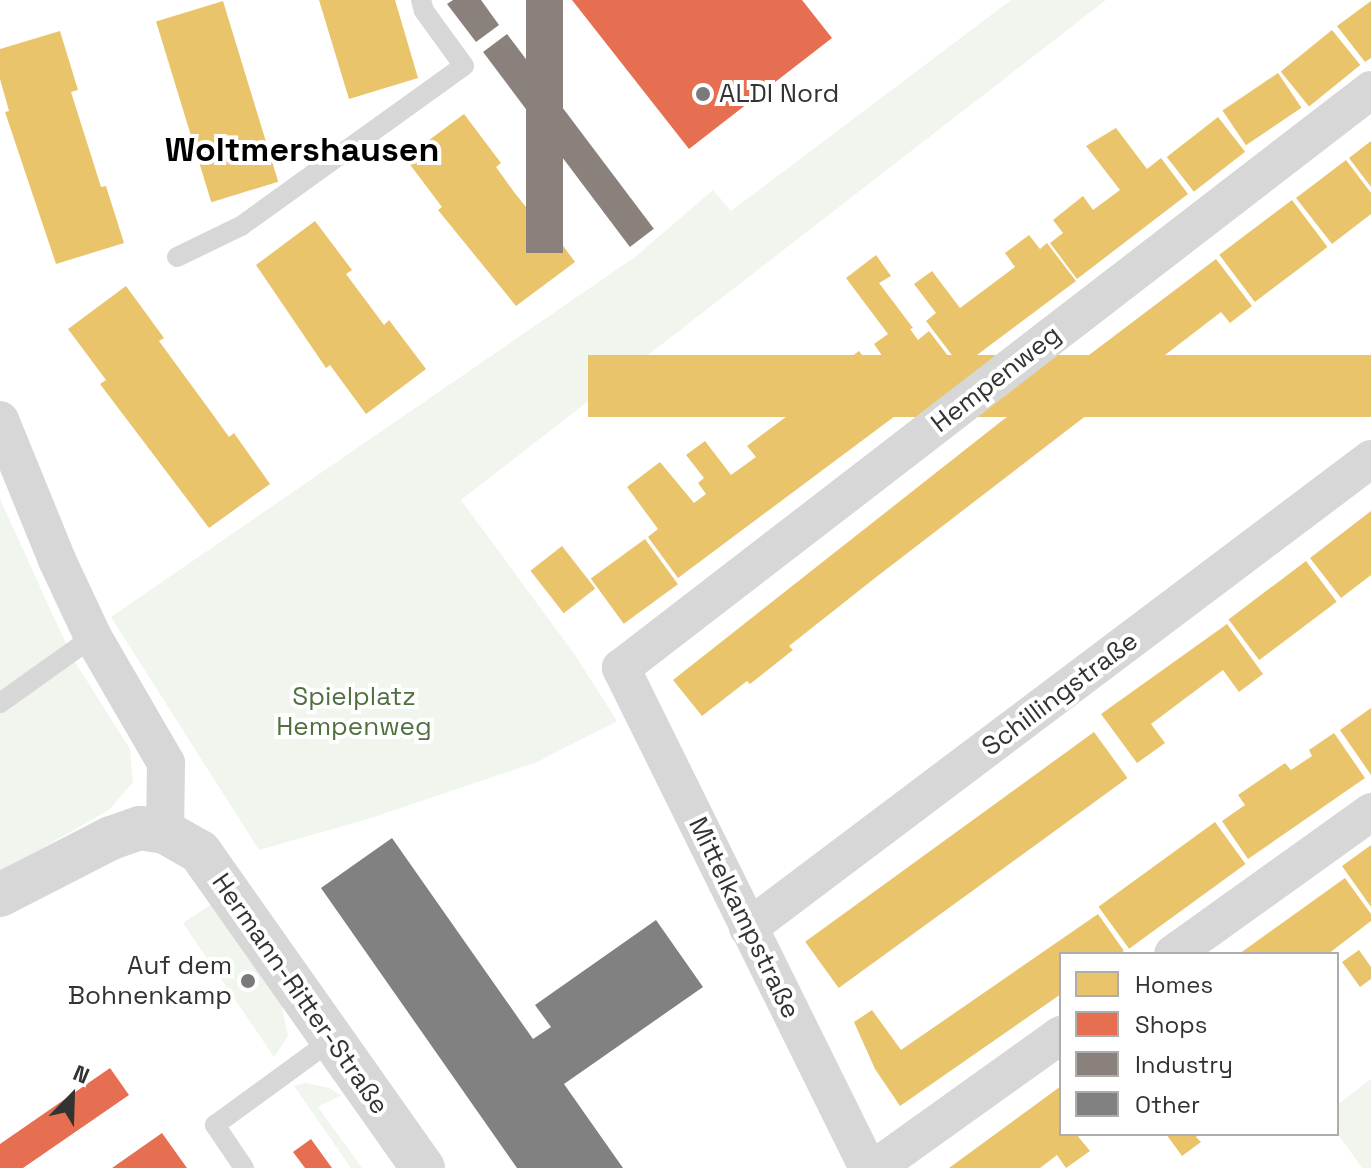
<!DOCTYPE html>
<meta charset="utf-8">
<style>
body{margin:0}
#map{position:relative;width:1371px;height:1168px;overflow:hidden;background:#fff;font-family:"Space Grotesk",sans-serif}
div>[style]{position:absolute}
.green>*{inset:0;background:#f0f5ed}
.homes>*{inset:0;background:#e9c46a;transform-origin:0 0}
.shops>*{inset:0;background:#e76f51}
.industry>*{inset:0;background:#8a817c;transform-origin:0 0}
.building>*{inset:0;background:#818181}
.service>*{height:20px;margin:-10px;padding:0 10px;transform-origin:10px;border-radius:10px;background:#d7d7d7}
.minor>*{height:38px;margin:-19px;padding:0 19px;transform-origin:19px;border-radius:19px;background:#d7d7d7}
.tertiary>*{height:44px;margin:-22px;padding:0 22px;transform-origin:22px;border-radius:22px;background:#d7d7d7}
.dots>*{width:22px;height:22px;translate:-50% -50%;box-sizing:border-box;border:4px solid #fff;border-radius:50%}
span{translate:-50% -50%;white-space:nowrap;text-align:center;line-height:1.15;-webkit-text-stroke:8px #fff;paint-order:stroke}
.poi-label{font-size:26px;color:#333}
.left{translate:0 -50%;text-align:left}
.right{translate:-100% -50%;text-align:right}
.street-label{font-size:26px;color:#333}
.park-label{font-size:26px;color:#51703f}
.district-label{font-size:34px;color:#000;font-weight:700}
.legend{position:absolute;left:1059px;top:952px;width:280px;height:184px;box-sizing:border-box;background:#fff;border:2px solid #adadad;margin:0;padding:10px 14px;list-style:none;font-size:24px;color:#333}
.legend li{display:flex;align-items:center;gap:16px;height:40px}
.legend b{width:40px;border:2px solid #adadad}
.north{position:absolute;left:32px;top:1056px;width:80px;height:80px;-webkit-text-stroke:6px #fff;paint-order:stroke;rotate:23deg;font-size:22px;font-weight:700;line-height:32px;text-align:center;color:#333}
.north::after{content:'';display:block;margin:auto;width:28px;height:36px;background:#333;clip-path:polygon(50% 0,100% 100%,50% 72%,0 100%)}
</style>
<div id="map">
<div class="green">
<i style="clip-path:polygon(1011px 0,1106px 0,461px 500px,575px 655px,617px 721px,537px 762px,368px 819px,259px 850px,111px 617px,635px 257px,713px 190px,731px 211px)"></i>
<i style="clip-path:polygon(0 499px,72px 657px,130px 749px,133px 782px,109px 810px,0 872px)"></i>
<i style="clip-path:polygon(213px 903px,281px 1002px,288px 1036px,274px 1057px,183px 923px)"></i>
<i style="clip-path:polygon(1371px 1079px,1371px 1168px,1362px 1168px,1337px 1133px,1337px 1105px)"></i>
<i style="clip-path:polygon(305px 1083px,329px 1088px,341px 1095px,318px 1107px,362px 1168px,351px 1168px,294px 1086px)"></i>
</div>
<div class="homes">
<i style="clip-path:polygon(319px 0,395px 0,418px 78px,349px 99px)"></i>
<i style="left:223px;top:1px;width:189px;height:70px;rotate:73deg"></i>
<i style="clip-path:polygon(1371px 1px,1371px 58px,1365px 62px,1337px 26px)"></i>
<i style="left:1332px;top:30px;width:45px;height:66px;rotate:51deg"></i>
<i style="clip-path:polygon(60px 31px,78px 90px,71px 92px,101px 187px,106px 186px,124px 243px,56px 264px,5px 112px,9px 111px,0 79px,0 49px)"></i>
<i style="left:1278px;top:73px;width:42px;height:67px;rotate:56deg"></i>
<i style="clip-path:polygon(464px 114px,501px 163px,496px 167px,514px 192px,534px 217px,539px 213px,575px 262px,516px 306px,438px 210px,442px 207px,405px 158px)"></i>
<i style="left:1218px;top:117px;width:44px;height:65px;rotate:52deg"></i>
<i style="clip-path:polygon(1116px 128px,1147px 169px,1161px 158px,1188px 194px,1077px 279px,1050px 243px,1063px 233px,1053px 220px,1083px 196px,1093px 210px,1120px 190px,1086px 146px)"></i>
<i style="clip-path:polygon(1371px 141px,1371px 187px,1349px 158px)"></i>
<i style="clip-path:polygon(1346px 160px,1371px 193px,1371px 214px,1332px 244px,1296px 198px)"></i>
<i style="left:1292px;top:200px;width:59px;height:91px;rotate:53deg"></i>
<i style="clip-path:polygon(315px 221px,352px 270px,346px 274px,384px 325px,389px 320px,426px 369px,366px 414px,330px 365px,326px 368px,256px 265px)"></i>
<i style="clip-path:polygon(1029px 235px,1040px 249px,1047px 243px,1076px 281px,961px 367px,926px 321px,936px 313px,914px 284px,932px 271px,960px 308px,1015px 267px,1005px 253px)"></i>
<i style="clip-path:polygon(876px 255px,891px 276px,879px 283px,913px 328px,910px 329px,918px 340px,929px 331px,958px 369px,678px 578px,648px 537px,658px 529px,627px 487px,660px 462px,694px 503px,706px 494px,698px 483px,704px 478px,686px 455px,705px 441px,731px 475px,756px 457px,747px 446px,818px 393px,807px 378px,825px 364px,831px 372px,859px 351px,875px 372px,887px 363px,874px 344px,888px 334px,846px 278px)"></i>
<i style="clip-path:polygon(1216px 259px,1252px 306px,1230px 323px,1221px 312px,875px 578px,789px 646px,793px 650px,750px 684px,747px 681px,702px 716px,673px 680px,999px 423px)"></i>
<i style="clip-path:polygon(126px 286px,164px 338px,159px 341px,211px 412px,229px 437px,234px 433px,270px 484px,209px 528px,100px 384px,106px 380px,68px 329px)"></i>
<i style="left:1371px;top:355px;width:62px;height:783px;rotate:90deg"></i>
<i style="clip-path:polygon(1371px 511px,1371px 575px,1341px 598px,1310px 558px)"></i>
<i style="left:645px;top:539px;width:56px;height:67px;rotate:54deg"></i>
<i style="left:562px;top:546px;width:54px;height:40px;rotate:52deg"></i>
<i style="left:1306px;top:561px;width:51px;height:97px;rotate:53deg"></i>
<i style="clip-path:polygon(1227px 624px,1263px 674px,1239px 692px,1223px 670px,1151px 724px,1165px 743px,1137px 763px,1101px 714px)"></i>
<i style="clip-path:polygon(1371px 708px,1371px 775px,1340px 730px)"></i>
<i style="left:1094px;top:732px;width:57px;height:357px;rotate:54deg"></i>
<i style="clip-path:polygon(1334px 733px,1365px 778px,1248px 859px,1222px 821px,1245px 805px,1238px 795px,1285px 763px,1291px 770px,1312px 756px,1309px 750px)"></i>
<i style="left:1215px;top:822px;width:52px;height:144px;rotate:54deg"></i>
<i style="clip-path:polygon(1371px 845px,1371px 907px,1342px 866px)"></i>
<i style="clip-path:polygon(1345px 878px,1371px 914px,1371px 921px,1328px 954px,1239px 954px)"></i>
<i style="clip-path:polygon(1098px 914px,1124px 951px,1119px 954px,1061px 954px,1061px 994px,900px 1106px,875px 1069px,854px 1022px,872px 1010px,901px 1050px)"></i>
<i style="clip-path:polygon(1359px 950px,1371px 967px,1371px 979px,1360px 987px,1342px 962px)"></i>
<i style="clip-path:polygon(1061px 1086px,1061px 1134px,1076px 1134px,1090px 1151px,1066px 1168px,1057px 1155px,1040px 1168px,949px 1168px)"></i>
<i style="clip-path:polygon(1166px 1134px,1200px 1134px,1196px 1137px,1201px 1142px,1182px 1156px)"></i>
</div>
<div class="shops">
<i style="clip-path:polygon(572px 0,802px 0,832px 38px,689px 149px)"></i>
<i style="clip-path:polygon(110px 1068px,129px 1095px,23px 1168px,0 1168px,0 1144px)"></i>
<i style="clip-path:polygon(162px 1133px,187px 1168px,112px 1168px)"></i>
<i style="clip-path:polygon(311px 1139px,332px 1168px,305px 1168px,293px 1152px)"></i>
</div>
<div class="industry">
<i style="clip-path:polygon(453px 0,481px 0,499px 25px,476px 42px,447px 4px)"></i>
<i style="left:526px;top:0;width:37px;height:253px"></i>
<i style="left:507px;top:34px;width:244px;height:30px;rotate:53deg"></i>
</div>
<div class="building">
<i style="clip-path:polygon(392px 838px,533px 1039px,551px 1027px,535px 1005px,656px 920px,703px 987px,564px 1084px,623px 1168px,517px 1168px,321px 888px)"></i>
</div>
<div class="service">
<i style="left:177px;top:257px;width:71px;rotate:-25.8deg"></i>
<i style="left:241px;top:226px;width:274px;rotate:-35.7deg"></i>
<i style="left:464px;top:66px;width:68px;rotate:-126deg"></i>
<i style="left:424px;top:11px;width:11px;rotate:-105deg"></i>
<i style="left:0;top:703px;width:114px;rotate:-35.4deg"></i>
<i style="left:244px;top:1168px;width:52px;rotate:-124deg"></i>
<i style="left:215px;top:1125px;width:146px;rotate:-36.1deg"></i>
</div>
<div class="minor">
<i style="left:0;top:420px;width:151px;rotate:67.8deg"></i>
<i style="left:57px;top:560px;width:85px;rotate:64.9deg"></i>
<i style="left:93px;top:637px;width:146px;rotate:59.9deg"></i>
<i style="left:166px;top:763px;width:69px;rotate:90.8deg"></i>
<i style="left:748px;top:928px;width:780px;rotate:-36.97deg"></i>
<i style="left:1173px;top:954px;width:244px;rotate:-35.6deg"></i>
<i style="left:868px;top:1168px;width:558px;rotate:-116.29deg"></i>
<i style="left:621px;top:668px;width:947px;rotate:-37.62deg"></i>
<i style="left:875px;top:1168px;width:229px;rotate:-35.6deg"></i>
</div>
<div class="tertiary">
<i style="left:0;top:895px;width:125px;rotate:-27.2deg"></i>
<i style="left:111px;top:838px;width:31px;rotate:-19deg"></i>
<i style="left:140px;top:828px;width:25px;rotate:9deg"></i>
<i style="left:165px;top:832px;width:40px;rotate:29.7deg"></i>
<i style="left:200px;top:852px;width:387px;rotate:54.8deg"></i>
</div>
<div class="dots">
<i style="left:703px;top:94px;background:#7a7a7a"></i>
<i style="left:248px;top:981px;background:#7a7a7a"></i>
</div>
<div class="poi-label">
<span class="left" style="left:719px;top:94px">ALDI Nord</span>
<span class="right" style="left:232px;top:981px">Auf dem<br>Bohnenkamp</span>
</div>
<div class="street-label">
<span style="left:996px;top:379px;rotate:-38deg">Hempenweg</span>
<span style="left:1060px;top:694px;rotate:-37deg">Schillingstraße</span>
<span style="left:744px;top:918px;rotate:64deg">Mittelkampstraße</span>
<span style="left:300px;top:994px;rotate:55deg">Hermann-Ritter-Straße</span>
</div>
<div class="park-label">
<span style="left:354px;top:712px">Spielplatz<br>Hempenweg</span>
</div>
<div class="district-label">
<span style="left:302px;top:150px">Woltmershausen</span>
</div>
<ul class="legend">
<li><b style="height:22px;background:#e9c46a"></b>Homes</li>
<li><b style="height:22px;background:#e76f51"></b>Shops</li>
<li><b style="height:22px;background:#8a817c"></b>Industry</li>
<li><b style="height:22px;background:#818181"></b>Other</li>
</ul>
<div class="north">N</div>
</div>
